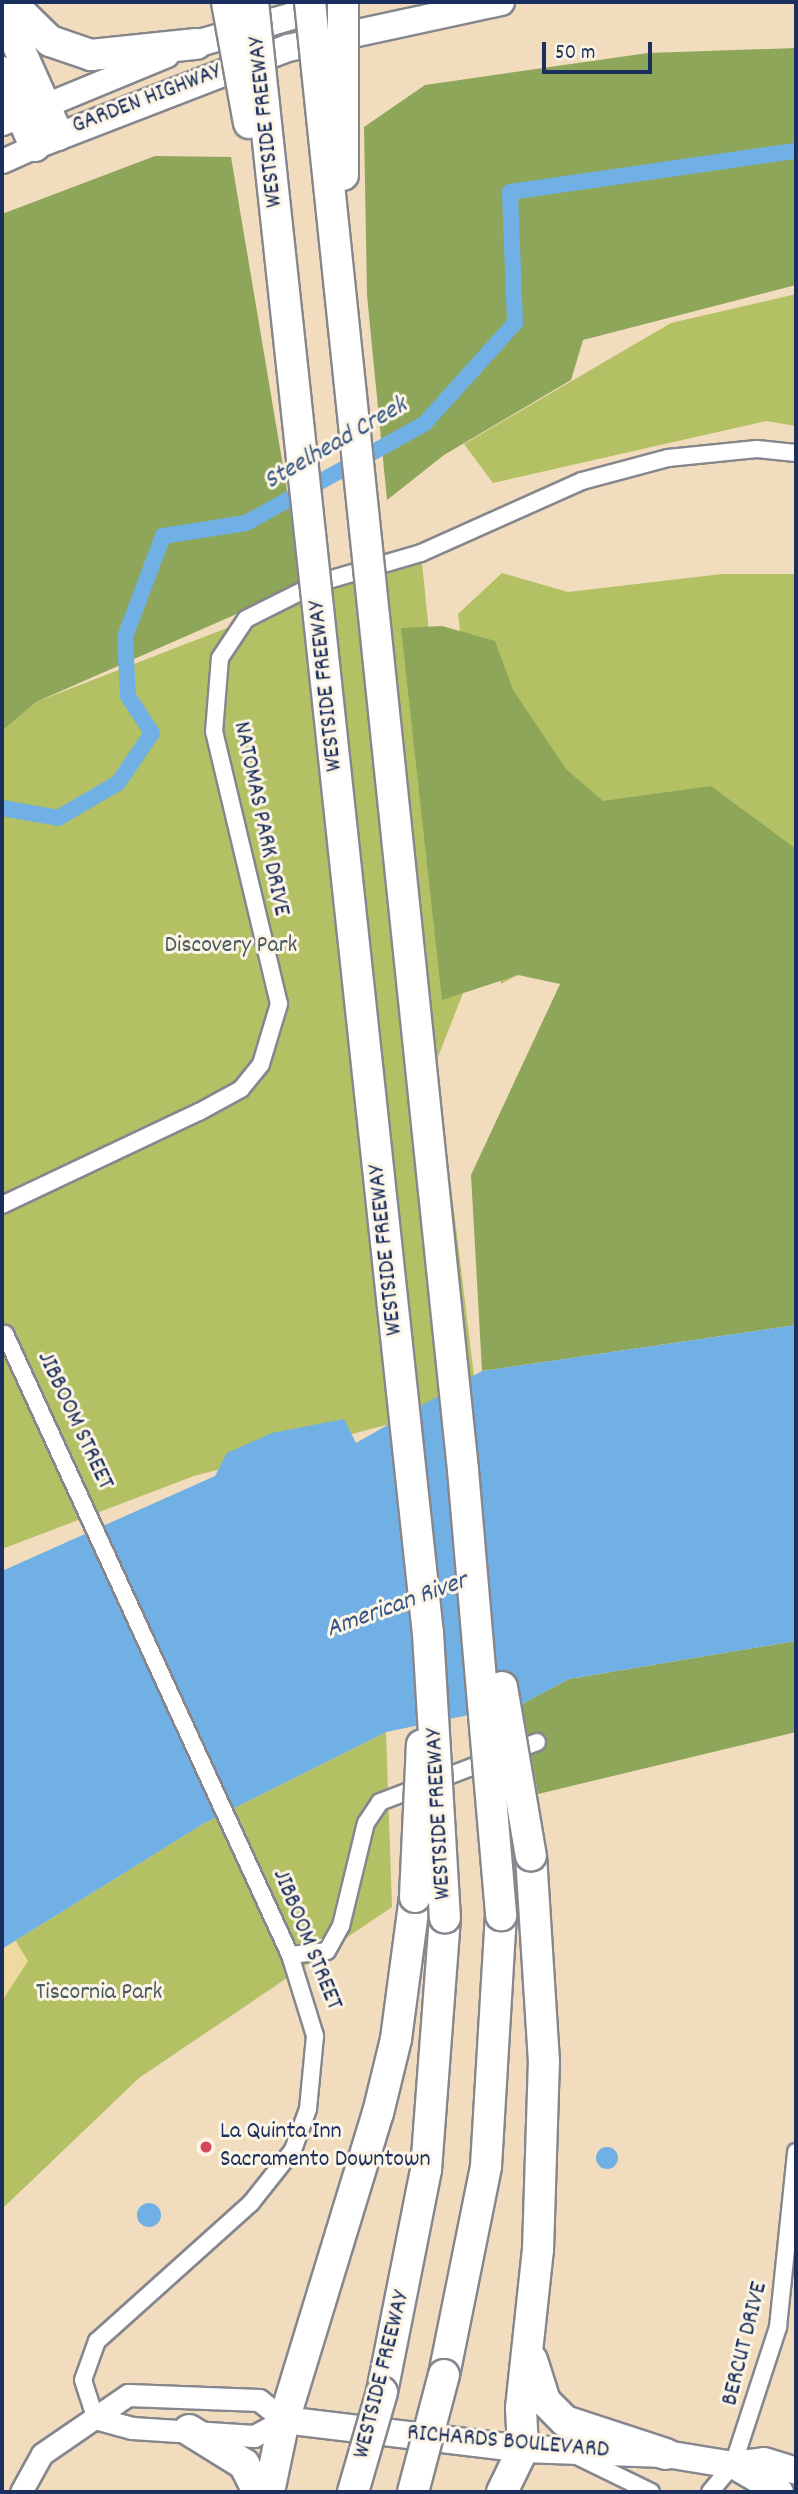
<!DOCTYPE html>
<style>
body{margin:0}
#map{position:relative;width:798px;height:2494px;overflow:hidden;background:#f2dcbe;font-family:Dekko,sans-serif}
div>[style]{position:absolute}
.green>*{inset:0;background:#b3c063}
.forest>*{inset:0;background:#8ea659}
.sand>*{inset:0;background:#eeda9e}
.water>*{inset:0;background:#70b0e4}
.round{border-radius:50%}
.canal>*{height:16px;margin:-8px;padding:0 8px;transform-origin:8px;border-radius:8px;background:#70b0e4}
.roads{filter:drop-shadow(2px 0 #86868e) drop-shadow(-2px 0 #86868e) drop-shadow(0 2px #86868e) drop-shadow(0 -2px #86868e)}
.minor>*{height:16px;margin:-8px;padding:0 8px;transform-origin:8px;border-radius:8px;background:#fff}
.tertiary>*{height:21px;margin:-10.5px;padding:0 10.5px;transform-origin:10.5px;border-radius:10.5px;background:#fff}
.secondary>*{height:23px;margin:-11.5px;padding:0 11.5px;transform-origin:11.5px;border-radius:11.5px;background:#fff}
.primary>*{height:26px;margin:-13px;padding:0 13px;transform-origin:13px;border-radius:13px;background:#fff}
.motorway>*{height:30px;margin:-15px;padding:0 15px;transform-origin:15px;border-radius:15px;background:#fff}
.bridges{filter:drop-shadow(2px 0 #86868e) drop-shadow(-2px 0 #86868e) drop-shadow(0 2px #86868e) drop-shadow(0 -2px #86868e)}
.motorway-bridge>*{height:30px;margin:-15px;padding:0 15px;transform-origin:15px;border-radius:15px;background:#fff}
.dots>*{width:19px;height:19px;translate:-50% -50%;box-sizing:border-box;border:4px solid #fcf5e5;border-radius:50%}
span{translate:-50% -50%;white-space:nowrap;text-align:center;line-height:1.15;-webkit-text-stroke:6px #fcf5e5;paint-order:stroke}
.street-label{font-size:24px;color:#1b2f5e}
.park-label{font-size:24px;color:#495a60}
.poi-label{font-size:24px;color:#1b2f5e}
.left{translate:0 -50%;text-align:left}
.water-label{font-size:26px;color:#355686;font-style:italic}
.frame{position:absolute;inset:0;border:4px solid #1b2f5e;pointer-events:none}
.scale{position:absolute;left:542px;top:42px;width:110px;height:32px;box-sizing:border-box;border:4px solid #1b2f5e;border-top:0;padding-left:9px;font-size:21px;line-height:24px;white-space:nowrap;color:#1b2f5e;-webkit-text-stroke:5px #fcf5e5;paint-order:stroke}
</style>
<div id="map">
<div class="green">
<i style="clip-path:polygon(796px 294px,796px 426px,766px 421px,493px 483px,464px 444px,671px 323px)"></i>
<i style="clip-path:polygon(421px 553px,465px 988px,436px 1062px,477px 1401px,194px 1476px,2px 1549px,2px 731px,36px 702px)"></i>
<i style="clip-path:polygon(502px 573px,568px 592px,722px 574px,796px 574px,796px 899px,681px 885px,501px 984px,458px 614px)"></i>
<i style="clip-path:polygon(386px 1732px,392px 1907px,139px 2078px,2px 2209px,2px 1949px,203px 1824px)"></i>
</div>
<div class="forest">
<i style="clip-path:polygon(796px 48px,796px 285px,583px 340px,571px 380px,444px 455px,387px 500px,367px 295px,364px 127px,425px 85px,648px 53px)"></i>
<i style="clip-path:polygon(155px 156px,231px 157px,303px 585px,36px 702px,2px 731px,2px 214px)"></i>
<i style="clip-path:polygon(442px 626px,495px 641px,513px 690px,566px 769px,603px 801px,711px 786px,796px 849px,796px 1325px,482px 1371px,471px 1175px,560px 984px,518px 975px,442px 1000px,401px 628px)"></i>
<i style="clip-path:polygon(796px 1641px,796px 1732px,538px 1794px,522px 1704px,569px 1679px)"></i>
</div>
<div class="sand">
<i style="clip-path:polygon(14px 1938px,28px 1961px,2px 2001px,2px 1949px)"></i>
</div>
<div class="water">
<i style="clip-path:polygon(796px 1325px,796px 1641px,569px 1679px,522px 1704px,386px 1732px,203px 1824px,2px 1949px,2px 1571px,215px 1476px,227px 1453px,272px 1433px,344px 1419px,356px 1443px,482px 1371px)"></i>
<i class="round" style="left:596px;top:2147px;width:22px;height:22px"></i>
<i class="round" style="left:137px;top:2203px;width:24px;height:24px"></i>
</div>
<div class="canal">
<i style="left:2px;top:808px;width:57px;rotate:10.1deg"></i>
<i style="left:58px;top:818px;width:69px;rotate:-30.3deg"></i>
<i style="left:118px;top:783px;width:60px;rotate:-55.8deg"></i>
<i style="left:152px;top:733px;width:44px;rotate:-123deg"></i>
<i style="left:128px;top:696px;width:59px;rotate:-92.9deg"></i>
<i style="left:125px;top:637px;width:108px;rotate:-69.4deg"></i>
<i style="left:163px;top:536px;width:84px;rotate:-8.9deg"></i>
<i style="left:246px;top:523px;width:204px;rotate:-29.1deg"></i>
<i style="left:424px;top:424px;width:136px;rotate:-48deg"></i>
<i style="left:515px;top:323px;width:131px;rotate:-92.2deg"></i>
<i style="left:510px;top:192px;width:289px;rotate:-8.2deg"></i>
</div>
<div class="roads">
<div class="minor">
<i style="left:2px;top:1205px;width:218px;rotate:-25.3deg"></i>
<i style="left:199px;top:1112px;width:48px;rotate:-28.7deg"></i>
<i style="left:241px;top:1089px;width:32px;rotate:-51deg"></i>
<i style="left:261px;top:1064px;width:63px;rotate:-73.3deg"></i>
<i style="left:279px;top:1004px;width:280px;rotate:-103.4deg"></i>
<i style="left:214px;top:732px;width:74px;rotate:-85.4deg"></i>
<i style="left:220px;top:658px;width:47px;rotate:-56.3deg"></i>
<i style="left:246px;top:619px;width:80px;rotate:-26.6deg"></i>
<i style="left:318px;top:583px;width:107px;rotate:-16.2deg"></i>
<i style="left:421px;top:553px;width:176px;rotate:-24.1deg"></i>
<i style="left:582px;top:481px;width:89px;rotate:-15deg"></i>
<i style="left:668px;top:458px;width:89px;rotate:-5.8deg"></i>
<i style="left:757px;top:449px;width:39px;rotate:6deg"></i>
<i style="left:5px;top:1334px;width:683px;rotate:65.35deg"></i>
<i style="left:290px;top:1955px;width:85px;rotate:72.8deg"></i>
<i style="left:315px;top:2036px;width:73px;rotate:95.5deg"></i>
<i style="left:308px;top:2109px;width:44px;rotate:110.1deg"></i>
<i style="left:293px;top:2150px;width:68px;rotate:128.4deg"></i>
<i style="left:251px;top:2203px;width:207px;rotate:138.1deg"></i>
<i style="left:97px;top:2341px;width:41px;rotate:109.7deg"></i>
<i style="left:83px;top:2380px;width:40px;rotate:72deg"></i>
<i style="left:290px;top:1955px;width:37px;rotate:-6deg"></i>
<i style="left:327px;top:1951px;width:29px;rotate:-61deg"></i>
<i style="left:341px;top:1926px;width:106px;rotate:-76.4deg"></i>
<i style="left:366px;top:1823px;width:25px;rotate:-56deg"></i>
<i style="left:380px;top:1802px;width:168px;rotate:-20.9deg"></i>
<i style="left:579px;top:2457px;width:80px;rotate:25.9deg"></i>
<i style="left:710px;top:2492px;width:35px;rotate:-50deg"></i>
<i style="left:733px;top:2465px;width:145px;rotate:-71.9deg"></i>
<i style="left:778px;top:2327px;width:176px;rotate:-84.1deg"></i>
</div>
<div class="tertiary">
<i style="left:21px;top:2492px;width:43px;rotate:-61.1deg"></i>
<i style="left:42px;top:2454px;width:104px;rotate:-34.5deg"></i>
<i style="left:128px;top:2395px;width:131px;rotate:2.2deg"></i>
<i style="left:259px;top:2400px;width:32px;rotate:39deg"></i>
<i style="left:284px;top:2420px;width:34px;rotate:152deg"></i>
<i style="left:254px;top:2436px;width:122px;rotate:-176.2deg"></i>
<i style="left:132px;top:2428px;width:38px;rotate:-165deg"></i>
</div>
<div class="secondary">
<i style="left:2px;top:123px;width:178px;rotate:-22.4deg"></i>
<i style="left:2px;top:161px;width:36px;rotate:-24deg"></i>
</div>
<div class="primary">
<i style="left:196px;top:44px;width:151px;rotate:-16.2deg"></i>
<i style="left:39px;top:144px;width:267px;rotate:-21.1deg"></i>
<i style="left:288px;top:48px;width:218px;rotate:-12.2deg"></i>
<i style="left:284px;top:2420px;width:241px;rotate:6.9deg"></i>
<i style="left:523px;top:2449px;width:143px;rotate:2deg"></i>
<i style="left:666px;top:2454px;width:68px;rotate:9.3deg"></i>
<i style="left:733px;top:2465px;width:31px;rotate:-7deg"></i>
<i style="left:764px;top:2461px;width:34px;rotate:17deg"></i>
<i style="left:733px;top:2465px;width:54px;rotate:29.9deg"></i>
</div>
<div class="motorway">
<i style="left:10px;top:2px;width:56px;rotate:44.3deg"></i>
<i style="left:50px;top:41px;width:43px;rotate:18.9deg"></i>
<i style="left:91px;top:55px;width:106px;rotate:-6deg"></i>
<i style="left:2px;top:10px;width:137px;rotate:65.9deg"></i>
<i style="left:2px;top:72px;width:81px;rotate:66deg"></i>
<i style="left:532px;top:2360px;width:43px;rotate:72.4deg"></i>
<i style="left:545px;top:2401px;width:28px;rotate:45deg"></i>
<i style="left:565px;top:2421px;width:106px;rotate:18.1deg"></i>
<i style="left:444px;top:2375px;width:213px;rotate:-78.6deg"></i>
<i style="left:486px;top:2166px;width:251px;rotate:-86.6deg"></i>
<i style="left:382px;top:2392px;width:226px;rotate:-78.8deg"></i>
<i style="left:426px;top:2170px;width:254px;rotate:-85.7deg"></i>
<i style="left:189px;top:2430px;width:65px;rotate:31.7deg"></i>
<i style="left:244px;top:2464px;width:31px;rotate:63deg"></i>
<i style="left:269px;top:2492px;width:74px;rotate:-78.2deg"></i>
<i style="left:284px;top:2420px;width:321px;rotate:-73deg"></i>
<i style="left:378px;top:2113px;width:76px;rotate:-76.3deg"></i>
<i style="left:396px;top:2039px;width:143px;rotate:-82.4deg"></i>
<i style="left:502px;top:2492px;width:48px;rotate:-64deg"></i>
<i style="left:523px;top:2449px;width:41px;rotate:-92.8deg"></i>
<i style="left:521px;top:2408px;width:159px;rotate:-83.9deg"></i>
<i style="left:538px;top:2250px;width:188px;rotate:-88.2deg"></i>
<i style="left:544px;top:2062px;width:206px;rotate:-93.6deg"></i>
</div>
</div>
<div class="bridges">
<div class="motorway-bridge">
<i style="left:227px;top:2px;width:123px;rotate:79.7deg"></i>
<i style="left:253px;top:2px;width:1640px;rotate:83.88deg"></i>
<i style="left:428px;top:1633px;width:285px;rotate:86.6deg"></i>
<i style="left:310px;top:2px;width:1476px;rotate:84.05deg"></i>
<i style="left:463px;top:1470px;width:447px;rotate:85.1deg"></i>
<i style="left:343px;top:2px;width:173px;rotate:90deg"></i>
<i style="left:502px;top:1687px;width:171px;rotate:80.3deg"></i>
<i style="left:415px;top:1897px;width:152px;rotate:-87.4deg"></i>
<i style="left:353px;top:2492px;width:104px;rotate:-73.8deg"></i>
<i style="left:413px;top:2492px;width:121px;rotate:-75.2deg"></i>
</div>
</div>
<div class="dots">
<i style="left:206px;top:2147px;background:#d1495b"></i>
</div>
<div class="street-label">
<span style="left:147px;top:100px;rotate:-21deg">GARDEN HIGHWAY</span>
<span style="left:267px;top:122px;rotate:-96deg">WESTSIDE FREEWAY</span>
<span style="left:327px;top:686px;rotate:-96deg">WESTSIDE FREEWAY</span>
<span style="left:260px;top:819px;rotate:78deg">NATOMAS PARK DRIVE</span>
<span style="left:387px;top:1250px;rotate:-96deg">WESTSIDE FREEWAY</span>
<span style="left:74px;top:1421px;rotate:65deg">JIBBOOM STREET</span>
<span style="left:440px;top:1814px;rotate:-93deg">WESTSIDE FREEWAY</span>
<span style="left:306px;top:1940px;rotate:68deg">JIBBOOM STREET</span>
<span style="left:746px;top:2344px;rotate:-76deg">BERCUT DRIVE</span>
<span style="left:383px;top:2375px;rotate:-76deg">WESTSIDE FREEWAY</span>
<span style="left:508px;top:2443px;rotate:5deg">RICHARDS BOULEVARD</span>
</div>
<div class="park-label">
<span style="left:231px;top:947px">Discovery Park</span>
<span style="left:99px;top:1994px">Tiscornia Park</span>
</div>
<div class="poi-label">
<span class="left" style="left:220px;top:2147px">La Quinta Inn<br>Sacramento Downtown</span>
</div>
<div class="water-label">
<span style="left:336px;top:444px;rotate:-30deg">Steelhead Creek</span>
<span style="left:397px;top:1606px;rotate:-20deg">American River</span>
</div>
<div class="frame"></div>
<div class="scale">50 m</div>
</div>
